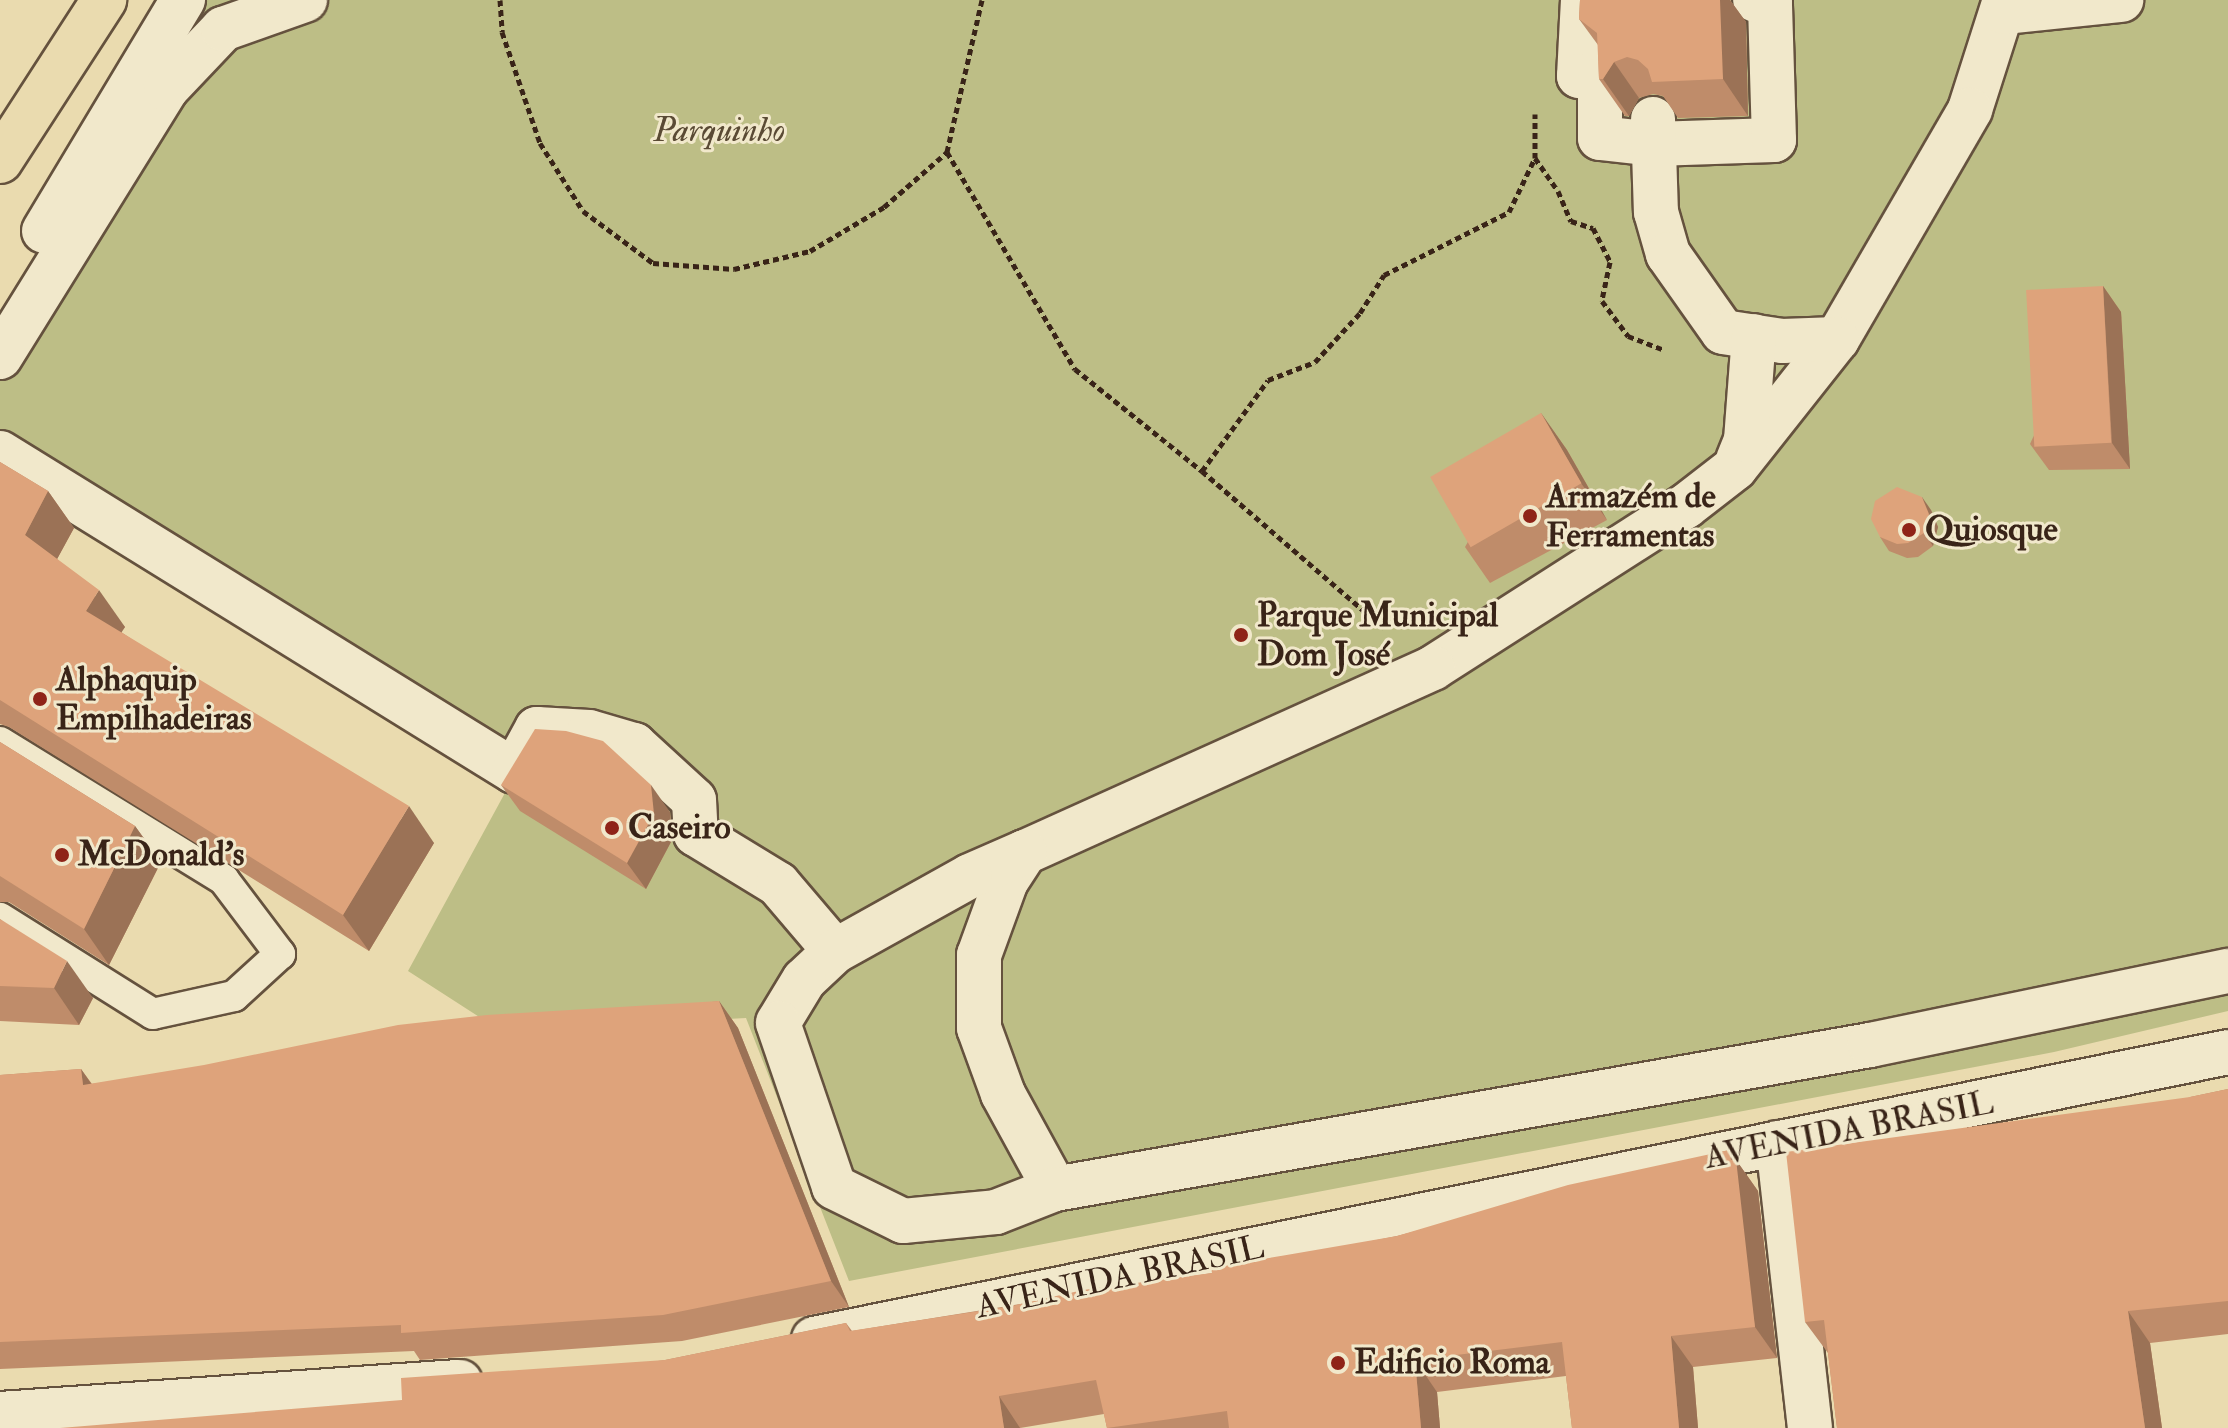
<!DOCTYPE html>
<meta charset="utf-8">
<style>
body{margin:0}
#map{position:relative;width:2228px;height:1428px;overflow:hidden;background:#eadbaf;font-family:"IM FELL Double Pica",serif}
div>[style]{position:absolute}
.green>*{inset:0;background:#bdbe86}
.path>*{height:5px;margin-top:-2.5px;transform-origin:0;background:repeating-linear-gradient(90deg,#392418 0 6px,transparent 0 10px)}
.roads{filter:drop-shadow(2px 0 #65523e) drop-shadow(-2px 0 #65523e) drop-shadow(0 2px #65523e) drop-shadow(0 -2px #65523e)}
.lane>*{height:30px;margin:-15px;padding:0 15px;transform-origin:15px;border-radius:15px;background:#f1e8cb}
.street>*{height:44px;margin:-22px;padding:0 22px;transform-origin:22px;border-radius:22px;background:#f1e8cb}
.secondary>*{height:44px;margin:-22px;padding:0 22px;transform-origin:22px;border-radius:22px;background:#f1e8cb}
.primary>*{height:44px;margin:-22px;padding:0 22px;transform-origin:22px;border-radius:22px;background:#eadbaf}
.wall>*{inset:0;background:#bf8c6a}
.shaded-wall>*{inset:0;background:#9b7256}
.building>*{inset:0;background:#dea37b;transform-origin:0 0}
.dots>*{width:22px;height:22px;translate:-50% -50%;box-sizing:border-box;border:4px solid #f1e8cb;border-radius:50%}
span{translate:-50% -50%;white-space:nowrap;text-align:center;line-height:1.15;-webkit-text-stroke:6px #f1e8cb;paint-order:stroke}
.park-label{font-size:34px;color:#5a4a34;font-style:italic}
.poi-label{font-size:34px;color:#392418;font-weight:700}
.left{translate:0 -50%;text-align:left}
.street-label{font-size:34px;color:#392418}
</style>
<div id="map">
<div class="green">
<i style="clip-path:polygon(189px 0,2228px 0,2228px 1011px,2054px 1052px,849px 1281px,746px 1018px,501px 1031px,408px 971px,506px 791px,0 480px,0 318px)"></i>
</div>
<div class="path">
<i style="left:500px;top:0;width:32px;rotate:86deg"></i>
<i style="left:502px;top:32px;width:117px;rotate:71.1deg"></i>
<i style="left:540px;top:143px;width:80px;rotate:57.7deg"></i>
<i style="left:583px;top:211px;width:87px;rotate:36.6deg"></i>
<i style="left:653px;top:263px;width:81px;rotate:4.2deg"></i>
<i style="left:734px;top:269px;width:78px;rotate:-13.3deg"></i>
<i style="left:810px;top:251px;width:86px;rotate:-30.7deg"></i>
<i style="left:884px;top:207px;width:84px;rotate:-41.1deg"></i>
<i style="left:982px;top:0;width:156px;rotate:103deg"></i>
<i style="left:947px;top:152px;width:252px;rotate:59.5deg"></i>
<i style="left:1075px;top:369px;width:163px;rotate:38.8deg"></i>
<i style="left:1202px;top:471px;width:240px;rotate:40.8deg"></i>
<i style="left:1535px;top:158px;width:40px;rotate:55.1deg"></i>
<i style="left:1558px;top:191px;width:33px;rotate:67deg"></i>
<i style="left:1571px;top:221px;width:23px;rotate:18deg"></i>
<i style="left:1593px;top:228px;width:38px;rotate:63deg"></i>
<i style="left:1610px;top:262px;width:40px;rotate:102deg"></i>
<i style="left:1602px;top:301px;width:44px;rotate:53.4deg"></i>
<i style="left:1628px;top:336px;width:39px;rotate:21deg"></i>
<i style="left:1202px;top:471px;width:112px;rotate:-54deg"></i>
<i style="left:1268px;top:380px;width:50px;rotate:-21deg"></i>
<i style="left:1315px;top:362px;width:67px;rotate:-47.4deg"></i>
<i style="left:1360px;top:313px;width:45px;rotate:-57.7deg"></i>
<i style="left:1384px;top:275px;width:140px;rotate:-26.7deg"></i>
<i style="left:1509px;top:212px;width:60px;rotate:-64.3deg"></i>
<i style="left:1535px;top:158px;width:44px;rotate:-90deg"></i>
</div>
<div class="roads">
<div class="lane">
<i style="left:0;top:742px;width:263px;rotate:31.6deg"></i>
<i style="left:224px;top:880px;width:93px;rotate:52.9deg"></i>
<i style="left:280px;top:954px;width:62px;rotate:137.6deg"></i>
<i style="left:234px;top:996px;width:83px;rotate:167.5deg"></i>
<i style="left:153px;top:1014px;width:181px;rotate:-147.9deg"></i>
</div>
<div class="street">
<i style="left:1583px;top:0;width:76px;rotate:93deg"></i>
<i style="left:1579px;top:76px;width:21px;rotate:11deg"></i>
<i style="left:1600px;top:80px;width:58px;rotate:90deg"></i>
<i style="left:1600px;top:138px;width:54px;rotate:6.3deg"></i>
<i style="left:1654px;top:144px;width:120px;rotate:-1.9deg"></i>
<i style="left:1774px;top:140px;width:138px;rotate:-91.7deg"></i>
<i style="left:1770px;top:2px;width:15px;rotate:-172deg"></i>
<i style="left:2005px;top:0;width:115px;rotate:107.7deg"></i>
<i style="left:1970px;top:110px;width:265px;rotate:120.1deg"></i>
<i style="left:1837px;top:339px;width:164px;rotate:128.3deg"></i>
<i style="left:1735px;top:468px;width:62px;rotate:142.2deg"></i>
<i style="left:1686px;top:506px;width:300px;rotate:147.4deg"></i>
<i style="left:1433px;top:668px;width:448px;rotate:155.7deg"></i>
<i style="left:1025px;top:852px;width:35px;rotate:123deg"></i>
<i style="left:1006px;top:881px;width:79px;rotate:110deg"></i>
<i style="left:979px;top:955px;width:73px;rotate:90deg"></i>
<i style="left:979px;top:1028px;width:70px;rotate:70deg"></i>
<i style="left:1003px;top:1094px;width:108px;rotate:61.3deg"></i>
<i style="left:1055px;top:1189px;width:828px;rotate:-10.02deg"></i>
<i style="left:1870px;top:1045px;width:366px;rotate:-11.7deg"></i>
<i style="left:2004px;top:12px;width:118px;rotate:-5.9deg"></i>
<i style="left:1653px;top:119px;width:93px;rotate:88.2deg"></i>
<i style="left:1656px;top:212px;width:44px;rotate:74.1deg"></i>
<i style="left:1668px;top:254px;width:95px;rotate:54.8deg"></i>
<i style="left:1723px;top:332px;width:60px;rotate:8.7deg"></i>
<i style="left:1782px;top:341px;width:55px;rotate:-2.1deg"></i>
<i style="left:44px;top:231px;width:270px;rotate:-59deg"></i>
<i style="left:0;top:357px;width:315px;rotate:-58.2deg"></i>
<i style="left:166px;top:89px;width:83px;rotate:-46.5deg"></i>
<i style="left:223px;top:29px;width:87px;rotate:-19.5deg"></i>
<i style="left:0;top:453px;width:604px;rotate:31.74deg"></i>
<i style="left:514px;top:771px;width:48px;rotate:-61.3deg"></i>
<i style="left:537px;top:729px;width:52px;rotate:3.3deg"></i>
<i style="left:589px;top:732px;width:47px;rotate:16.1deg"></i>
<i style="left:634px;top:745px;width:81px;rotate:42.5deg"></i>
<i style="left:694px;top:800px;width:34px;rotate:87deg"></i>
<i style="left:696px;top:834px;width:96px;rotate:31.4deg"></i>
<i style="left:778px;top:884px;width:88px;rotate:49.6deg"></i>
<i style="left:1738px;top:460px;width:22px;rotate:-68deg"></i>
<i style="left:1746px;top:440px;width:104px;rotate:-85.6deg"></i>
<i style="left:1025px;top:852px;width:60px;rotate:156.4deg"></i>
<i style="left:970px;top:876px;width:154px;rotate:150.9deg"></i>
<i style="left:835px;top:951px;width:42px;rotate:136.9deg"></i>
<i style="left:804px;top:980px;width:50px;rotate:121.2deg"></i>
<i style="left:778px;top:1023px;width:173px;rotate:71.1deg"></i>
<i style="left:834px;top:1187px;width:77px;rotate:26.2deg"></i>
<i style="left:903px;top:1221px;width:93px;rotate:-5.5deg"></i>
<i style="left:996px;top:1212px;width:63px;rotate:-21.3deg"></i>
<i style="left:1778px;top:1143px;width:287px;rotate:83.6deg"></i>
</div>
<div class="secondary">
<i style="left:814px;top:1339px;width:1443px;rotate:-11.47deg"></i>
<i style="left:0;top:1414px;width:461px;rotate:-4deg"></i>
</div>
<div class="primary">
<i style="left:0;top:161px;width:192px;rotate:-57.1deg"></i>
</div>
</div>
<div class="wall">
<i style="clip-path:polygon(1580px 0,1730px 0,1746px 22px,1748px 116px,1678px 118px,1663px 96px,1653px 94px,1639px 98px,1629px 116px,1625px 116px,1599px 79px,1598px 45px,1579px 19px)"></i>
<i style="clip-path:polygon(2103px 286px,2121px 312px,2130px 469px,2049px 470px,2030px 444px)"></i>
<i style="clip-path:polygon(1541px 413px,1567px 450px,1607px 520px,1490px 583px,1465px 547px)"></i>
<i style="clip-path:polygon(0 462px,48px 491px,74px 528px,57px 559px,125px 627px,121px 632px,434px 843px,369px 951px,9px 727px,0 724px)"></i>
<i style="clip-path:polygon(1931px 510px,1938px 527px,1933px 546px,1918px 557px,1907px 558px,1889px 551px,1880px 537px)"></i>
<i style="clip-path:polygon(0 742px,135px 826px,161px 862px,109px 965px,9px 902px,0 902px)"></i>
<i style="clip-path:polygon(501px 785px,670px 812px,672px 840px,646px 889px,520px 811px)"></i>
<i style="clip-path:polygon(0 919px,93px 998px,79px 1025px,0 1021px)"></i>
<i style="clip-path:polygon(719px 1001px,738px 1028px,849px 1307px,682px 1341px,420px 1360px,414px 1351px,0 1369px,0 1075px,81px 1069px,92px 1084px)"></i>
<i style="clip-path:polygon(2228px 1089px,2228px 1334px,2150px 1343px,2162px 1428px,1837px 1428px,1828px 1353px,1805px 1322px,2190px 1097px)"></i>
<i style="clip-path:polygon(1729px 1150px,1758px 1191px,1777px 1358px,1693px 1367px,1698px 1428px,1572px 1428px,1566px 1376px,1437px 1392px,1440px 1428px,1107px 1428px,1104px 1414px,1020px 1428px,402px 1400px,665px 1360px,846px 1323px,852px 1331px,1212px 1273px,1397px 1236px)"></i>
</div>
<div class="shaded-wall">
<i style="clip-path:polygon(1710px 0,1730px 0,1746px 22px,1748px 116px,1723px 79px)"></i>
<i style="clip-path:polygon(1614px 62px,1639px 98px,1629px 116px,1603px 79px)"></i>
<i style="clip-path:polygon(2103px 286px,2121px 312px,2130px 469px,2112px 443px)"></i>
<i style="clip-path:polygon(1541px 413px,1567px 450px,1607px 520px,1581px 483px)"></i>
<i style="clip-path:polygon(48px 491px,74px 528px,50px 572px,25px 535px)"></i>
<i style="clip-path:polygon(1922px 497px,1931px 510px,1938px 527px,1933px 546px,1924px 533px)"></i>
<i style="clip-path:polygon(99px 590px,125px 627px,112px 647px,86px 611px)"></i>
<i style="clip-path:polygon(651px 785px,670px 812px,672px 840px,646px 889px,627px 863px)"></i>
<i style="clip-path:polygon(409px 806px,434px 843px,369px 951px,343px 915px)"></i>
<i style="clip-path:polygon(135px 826px,161px 862px,109px 965px,84px 929px)"></i>
<i style="clip-path:polygon(67px 961px,93px 998px,79px 1025px,54px 988px)"></i>
<i style="clip-path:polygon(719px 1001px,738px 1028px,849px 1307px,831px 1281px)"></i>
<i style="clip-path:polygon(81px 1069px,99px 1095px,83px 1085px)"></i>
<i style="clip-path:polygon(1729px 1150px,1758px 1191px,1777px 1358px,1755px 1327px)"></i>
<i style="clip-path:polygon(2128px 1311px,2150px 1343px,2162px 1428px,2145px 1428px)"></i>
<i style="clip-path:polygon(1671px 1336px,1693px 1367px,1698px 1428px,1679px 1428px)"></i>
<i style="clip-path:polygon(1415px 1360px,1437px 1392px,1440px 1428px,1421px 1428px)"></i>
<i style="clip-path:polygon(999px 1396px,1020px 1428px,1004px 1428px)"></i>
</div>
<div class="building">
<i style="clip-path:polygon(1580px 0,1720px 0,1723px 79px,1652px 82px,1648px 69px,1638px 60px,1627px 57px,1614px 62px,1603px 79px,1599px 79px,1597px 33px,1579px 19px)"></i>
<i style="left:2103px;top:286px;width:157px;height:77px;rotate:87deg"></i>
<i style="left:1541px;top:413px;width:81px;height:128px;rotate:60deg"></i>
<i style="clip-path:polygon(0 462px,48px 491px,25px 535px,99px 590px,86px 611px,409px 806px,343px 915px,0 700px)"></i>
<i style="clip-path:polygon(1897px 487px,1922px 497px,1929px 514px,1924px 533px,1908px 543px,1897px 544px,1880px 537px,1871px 519px,1875px 501px)"></i>
<i style="clip-path:polygon(535px 729px,566px 731px,603px 741px,651px 785px,654px 814px,627px 863px,501px 785px)"></i>
<i style="clip-path:polygon(0 742px,135px 826px,84px 929px,0 876px)"></i>
<i style="clip-path:polygon(0 919px,67px 961px,54px 988px,0 986px)"></i>
<i style="clip-path:polygon(719px 1001px,831px 1281px,663px 1315px,401px 1333px,401px 1325px,0 1342px,0 1075px,81px 1069px,83px 1085px,204px 1065px,398px 1025px,487px 1015px)"></i>
<i style="clip-path:polygon(2228px 1089px,2228px 1301px,2128px 1311px,2145px 1428px,1837px 1428px,1824px 1320px,1805px 1322px,1786px 1152px,2190px 1097px)"></i>
<i style="clip-path:polygon(1729px 1150px,1731px 1160px,1736px 1159px,1755px 1327px,1671px 1336px,1679px 1428px,1572px 1428px,1562px 1342px,1415px 1360px,1421px 1428px,1229px 1428px,1227px 1411px,1107px 1428px,1096px 1380px,999px 1396px,1004px 1428px,60px 1428px,402px 1400px,401px 1378px,665px 1360px,846px 1323px,850px 1331px,1012px 1306px,1083px 1290px,1212px 1273px,1211px 1268px,1397px 1236px,1568px 1185px)"></i>
</div>
<div class="dots">
<i style="left:1530px;top:516px;background:#8f2418"></i>
<i style="left:1909px;top:530px;background:#8f2418"></i>
<i style="left:1241px;top:635px;background:#8f2418"></i>
<i style="left:40px;top:699px;background:#8f2418"></i>
<i style="left:612px;top:828px;background:#8f2418"></i>
<i style="left:62px;top:855px;background:#8f2418"></i>
<i style="left:1338px;top:1363px;background:#8f2418"></i>
</div>
<div class="park-label">
<span style="left:719px;top:131px">Parquinho</span>
</div>
<div class="poi-label">
<span class="left" style="left:1546px;top:516px">Armazém de<br>Ferramentas</span>
<span class="left" style="left:1925px;top:530px">Quiosque</span>
<span class="left" style="left:1257px;top:635px">Parque Municipal<br>Dom José</span>
<span class="left" style="left:56px;top:699px">Alphaquip<br>Empilhadeiras</span>
<span class="left" style="left:628px;top:828px">Caseiro</span>
<span class="left" style="left:78px;top:855px">McDonald's</span>
<span class="left" style="left:1354px;top:1363px">Edificio Roma</span>
</div>
<div class="street-label">
<span style="left:1849px;top:1130px;rotate:-11deg">AVENIDA BRASIL</span>
<span style="left:1120px;top:1277px;rotate:-12deg">AVENIDA BRASIL</span>
</div>
</div>
